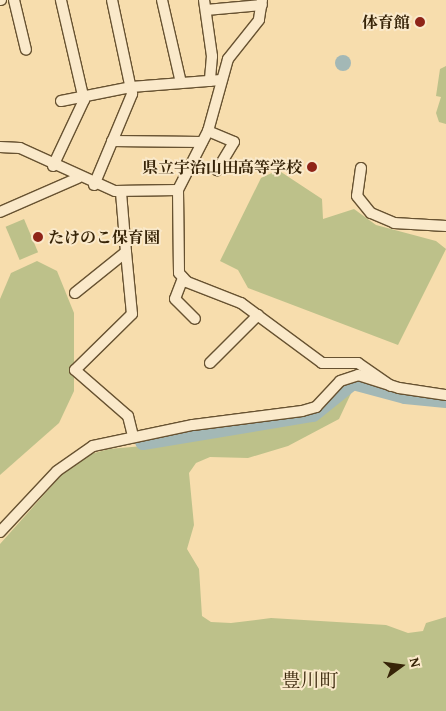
<!DOCTYPE html>
<meta charset="utf-8">
<style>
body{margin:0}
#map{position:relative;width:446px;height:711px;overflow:hidden;background:#f7ddad;font-family:"Gentium Book Plus","Noto Serif JP",serif}
div>[style]{position:absolute}
.green>*{inset:0;background:#bdc18a;transform-origin:0 0}
.water>*{inset:0;background:#a3b8b6}
.round{border-radius:50%}
.river>*{height:16px;margin:-8px;padding:0 8px;transform-origin:8px;border-radius:8px;background:#a3b8b6}
.roads{filter:drop-shadow(1px 0 #675231) drop-shadow(-1px 0 #675231) drop-shadow(0 1px #675231) drop-shadow(0 -1px #675231)}
.minor>*{height:10px;margin:-5px;padding:0 5px;transform-origin:5px;border-radius:5px;background:#fae9ca}
.dots>*{width:14px;height:14px;translate:-50% -50%;box-sizing:border-box;border:2px solid #fae9ca;border-radius:50%}
span{translate:-50% -50%;white-space:nowrap;text-align:center;line-height:1.15;-webkit-text-stroke:4px #fae9ca;paint-order:stroke}
.poi-label{font-size:16px;color:#372408;font-weight:700}
.right{translate:-100% -50%;text-align:right}
.left{translate:0 -50%;text-align:left}
.quarter-label{font-size:19px;color:#372408}
.north{position:absolute;left:376px;top:641px;width:50px;height:50px;-webkit-text-stroke:4px #fae9ca;paint-order:stroke;rotate:76deg;font-size:14px;font-weight:700;line-height:20px;text-align:center;color:#372408}
.north::after{content:'';display:block;margin:auto;width:18px;height:22px;background:#372408;clip-path:polygon(50% 0,100% 100%,50% 72%,0 100%)}
</style>
<div id="map">
<div class="green">
<i style="clip-path:polygon(446px 66px,446px 124px,439px 122px,436px 113px,441px 97px,436px 96px,440px 69px)"></i>
<i style="clip-path:polygon(278px 170px,322px 199px,323px 219px,354px 209px,376px 225px,436px 241px,446px 249px,398px 345px,248px 288px,238px 270px,220px 261px,261px 178px)"></i>
<i style="left:24px;top:219px;width:36px;height:20px;rotate:67deg"></i>
<i style="clip-path:polygon(37px 261px,57px 271px,74px 313px,74px 391px,59px 423px,0 475px,0 299px,11px 273px)"></i>
<i style="clip-path:polygon(354px 387px,339px 419px,288px 446px,248px 458px,210px 457px,196px 463px,189px 473px,194px 525px,187px 549px,199px 569px,202px 616px,211px 622px,231px 623px,271px 618px,386px 625px,408px 633px,423px 631px,426px 623px,446px 617px,446px 711px,0 711px,0 544px,66px 470px,87px 455px,109px 449px,166px 444px,316px 415px)"></i>
</div>
<div class="water">
<i class="round" style="left:335px;top:55px;width:16px;height:16px"></i>
</div>
<div class="river">
<i style="left:143px;top:442px;width:172px;rotate:-9.4deg"></i>
<i style="left:313px;top:414px;width:51px;rotate:-38.7deg"></i>
<i style="left:353px;top:382px;width:54px;rotate:15.1deg"></i>
<i style="left:405px;top:396px;width:41px;rotate:5.6deg"></i>
</div>
<div class="roads">
<div class="minor">
<i style="left:0;top:0;width:1px"></i>
<i style="left:14px;top:0;width:51px;rotate:76.5deg"></i>
<i style="left:162px;top:0;width:85px;rotate:77.1deg"></i>
<i style="left:204px;top:0;width:57px;rotate:81.9deg"></i>
<i style="left:212px;top:56px;width:25px;rotate:95deg"></i>
<i style="left:262px;top:0;width:20px;rotate:99deg"></i>
<i style="left:259px;top:20px;width:50px;rotate:128.5deg"></i>
<i style="left:228px;top:59px;width:75px;rotate:105.5deg"></i>
<i style="left:208px;top:131px;width:66px;rotate:117deg"></i>
<i style="left:178px;top:190px;width:83px;rotate:89.3deg"></i>
<i style="left:179px;top:273px;width:12px;rotate:48deg"></i>
<i style="left:187px;top:282px;width:58px;rotate:21.3deg"></i>
<i style="left:241px;top:303px;width:101px;rotate:36.5deg"></i>
<i style="left:322px;top:363px;width:36px"></i>
<i style="left:358px;top:363px;width:40px;rotate:34.9deg"></i>
<i style="left:206px;top:10px;width:56px;rotate:-5.1deg"></i>
<i style="left:61px;top:101px;width:71px;rotate:-11.3deg"></i>
<i style="left:131px;top:87px;width:90px;rotate:-4.4deg"></i>
<i style="left:208px;top:131px;width:28px;rotate:23deg"></i>
<i style="left:234px;top:142px;width:33px;rotate:121deg"></i>
<i style="left:112px;top:141px;width:90px;rotate:0.6deg"></i>
<i style="left:0;top:147px;width:20px;rotate:3deg"></i>
<i style="left:20px;top:148px;width:104px;rotate:24.4deg"></i>
<i style="left:115px;top:191px;width:63px;rotate:-0.9deg"></i>
<i style="left:53px;top:166px;width:73px;rotate:-64.8deg"></i>
<i style="left:84px;top:100px;width:103px;rotate:-103deg"></i>
<i style="left:361px;top:168px;width:28px;rotate:98deg"></i>
<i style="left:357px;top:196px;width:22px;rotate:51deg"></i>
<i style="left:371px;top:213px;width:25px;rotate:23deg"></i>
<i style="left:394px;top:223px;width:52px;rotate:3.3deg"></i>
<i style="left:94px;top:185px;width:99px;rotate:-67.3deg"></i>
<i style="left:132px;top:94px;width:96px;rotate:-102deg"></i>
<i style="left:0;top:212px;width:85px;rotate:-23.6deg"></i>
<i style="left:126px;top:252px;width:62px;rotate:84.5deg"></i>
<i style="left:132px;top:314px;width:80px;rotate:135.5deg"></i>
<i style="left:75px;top:370px;width:70px;rotate:41deg"></i>
<i style="left:128px;top:416px;width:21px;rotate:76deg"></i>
<i style="left:183px;top:278px;width:22px;rotate:111deg"></i>
<i style="left:175px;top:299px;width:28px;rotate:45deg"></i>
<i style="left:75px;top:293px;width:65px;rotate:-38.8deg"></i>
<i style="left:126px;top:252px;width:60px;rotate:-94.8deg"></i>
<i style="left:210px;top:363px;width:68px;rotate:-45deg"></i>
<i style="left:0;top:532px;width:83px;rotate:-46.9deg"></i>
<i style="left:57px;top:471px;width:44px;rotate:-34.8deg"></i>
<i style="left:93px;top:446px;width:102px;rotate:-11.9deg"></i>
<i style="left:193px;top:425px;width:110px;rotate:-7.3deg"></i>
<i style="left:302px;top:411px;width:15px;rotate:-16deg"></i>
<i style="left:316px;top:407px;width:35px;rotate:-47deg"></i>
<i style="left:340px;top:381px;width:19px;rotate:-18deg"></i>
<i style="left:358px;top:375px;width:43px;rotate:17.6deg"></i>
<i style="left:399px;top:388px;width:48px;rotate:8.5deg"></i>
</div>
</div>
<div class="dots">
<i style="left:420px;top:22px;background:#8f2418"></i>
<i style="left:312px;top:167px;background:#8f2418"></i>
<i style="left:38px;top:237px;background:#8f2418"></i>
</div>
<div class="poi-label">
<span class="right" style="left:410px;top:22px">体育館</span>
<span class="right" style="left:302px;top:167px">県立宇治山田高等学校</span>
<span class="left" style="left:48px;top:237px">たけのこ保育園</span>
</div>
<div class="quarter-label">
<span style="left:310px;top:681px">豊川町</span>
</div>
<div class="north">N</div>
</div>
